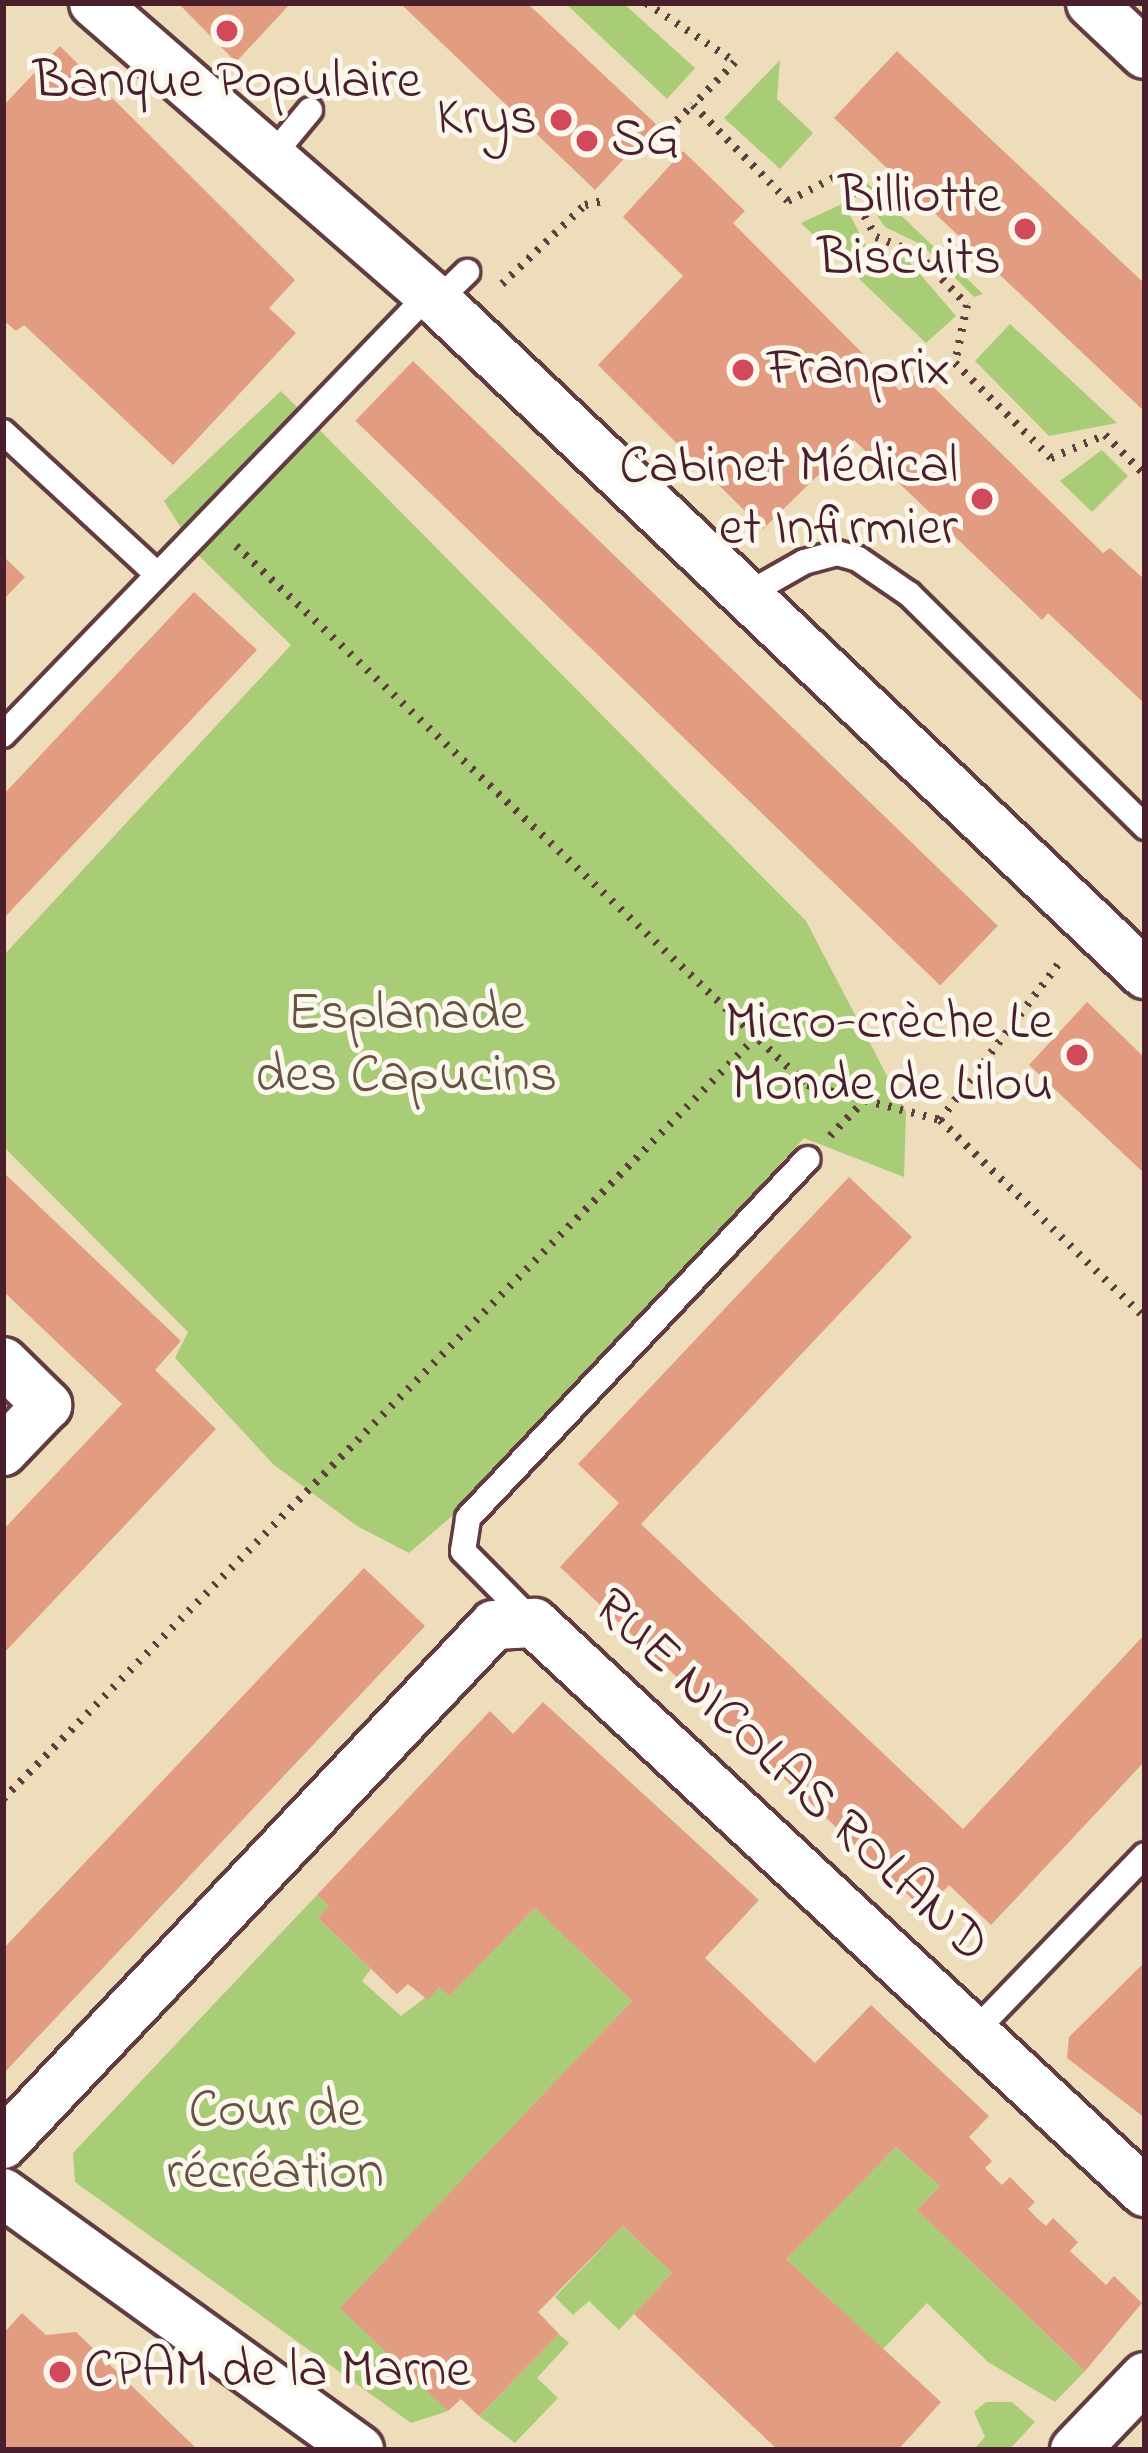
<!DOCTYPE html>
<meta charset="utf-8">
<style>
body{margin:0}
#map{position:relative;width:1148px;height:2453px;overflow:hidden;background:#edddbb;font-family:"Indie Flower",sans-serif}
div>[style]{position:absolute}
.green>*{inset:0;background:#a9cd76}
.building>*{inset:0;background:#e29c82;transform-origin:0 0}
.path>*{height:8px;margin-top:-4px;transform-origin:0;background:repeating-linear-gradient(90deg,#623c41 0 3px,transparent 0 12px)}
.roads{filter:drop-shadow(3px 0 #623c41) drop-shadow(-3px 0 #623c41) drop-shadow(0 3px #623c41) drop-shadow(0 -3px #623c41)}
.lane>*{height:24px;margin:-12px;padding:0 12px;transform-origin:12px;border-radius:12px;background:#fff}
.street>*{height:48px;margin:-24px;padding:0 24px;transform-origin:24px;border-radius:24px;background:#fff}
.dots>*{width:33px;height:33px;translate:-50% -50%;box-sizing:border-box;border:6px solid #fbf7ec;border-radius:50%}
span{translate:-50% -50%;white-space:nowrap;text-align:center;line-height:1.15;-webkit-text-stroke:10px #fbf7ec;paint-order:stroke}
.poi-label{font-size:54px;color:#4a1f2b}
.right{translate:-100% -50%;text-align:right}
.left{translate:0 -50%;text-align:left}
.park-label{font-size:54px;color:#665342}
.street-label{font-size:54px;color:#4a1f2b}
.frame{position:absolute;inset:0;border:6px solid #4a1f2b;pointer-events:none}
</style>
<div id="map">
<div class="green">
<i style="clip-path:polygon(565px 3px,623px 3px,695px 68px,667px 99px)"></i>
<i style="clip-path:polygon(780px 60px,777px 99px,813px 133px,780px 169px,724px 118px)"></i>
<i style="clip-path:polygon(861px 177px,983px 294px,974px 297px,922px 245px,885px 227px,857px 187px)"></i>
<i style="clip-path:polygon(844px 203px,866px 246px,907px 259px,956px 316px,926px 343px,801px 223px)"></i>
<i style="clip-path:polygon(1010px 324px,1117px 423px,1049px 436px,975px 361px)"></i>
<i style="clip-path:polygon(281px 391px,806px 921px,906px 1112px,904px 1177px,804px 1138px,472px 1499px,409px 1553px,357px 1526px,274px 1465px,175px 1358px,188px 1332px,3px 1146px,3px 956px,291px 645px,199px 556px,164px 501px)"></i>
<i style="clip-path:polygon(1102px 450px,1128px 476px,1092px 512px,1060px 481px)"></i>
<i style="clip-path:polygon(317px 1895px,329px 1906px,319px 1919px,371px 1969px,362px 1981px,401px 2016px,439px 1987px,449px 1996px,535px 1908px,632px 2001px,341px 2308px,448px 2411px,411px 2423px,75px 2182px,73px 2153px)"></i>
<i style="clip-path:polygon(896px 2147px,940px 2186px,917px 2210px,1085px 2371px,1055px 2402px,988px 2362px,927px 2303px,883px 2349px,786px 2259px)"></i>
<i style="clip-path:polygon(623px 2226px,672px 2273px,619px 2330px,589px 2301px,573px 2315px,555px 2297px)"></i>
<i style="clip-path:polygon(559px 2334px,569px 2343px,537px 2378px,558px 2398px,515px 2443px,479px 2416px)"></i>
<i style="clip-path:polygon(986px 2402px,1012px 2402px,1035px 2422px,1009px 2450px,973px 2450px,985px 2437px,974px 2412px)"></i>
</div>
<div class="building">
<i style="clip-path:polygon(178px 3px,291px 3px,236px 62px)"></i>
<i style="clip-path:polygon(400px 3px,527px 3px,656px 124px,595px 190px)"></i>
<i style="clip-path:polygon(60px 46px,295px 280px,269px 308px,296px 333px,173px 465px,24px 325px,16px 331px,3px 320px,3px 106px)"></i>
<i style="clip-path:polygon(897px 51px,1145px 284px,1145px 412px,834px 118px)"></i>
<i style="clip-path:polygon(683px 151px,745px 211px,733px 223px,900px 391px,918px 372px,1103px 553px,1110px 548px,1145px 580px,1145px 704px,1048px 613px,1042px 620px,854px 440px,763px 529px,598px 365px,683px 276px,623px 217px)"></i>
<i style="left:413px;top:361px;width:813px;height:83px;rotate:44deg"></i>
<i style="clip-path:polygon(3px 556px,25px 577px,3px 600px)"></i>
<i style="clip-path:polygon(194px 592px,257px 650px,3px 919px,3px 795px)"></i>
<i style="clip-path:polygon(1087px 1002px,1145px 1058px,1145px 1174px,1029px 1065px)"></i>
<i style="clip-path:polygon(3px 1172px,181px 1341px,155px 1370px,216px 1429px,3px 1654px,3px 1530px,122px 1404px,3px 1291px)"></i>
<i style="clip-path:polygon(849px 1177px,912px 1237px,641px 1524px,963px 1829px,1145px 1634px,1145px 1761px,991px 1925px,949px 1885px,925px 1911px,560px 1567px,619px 1503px,578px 1464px)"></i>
<i style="clip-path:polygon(364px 1568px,425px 1626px,3px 2074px,3px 1949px)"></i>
<i style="clip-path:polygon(543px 1702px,759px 1900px,705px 1958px,815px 2063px,871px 2005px,989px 2116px,969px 2137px,992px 2161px,985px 2168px,1002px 2185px,1010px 2177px,1035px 2202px,1028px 2209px,1038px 2219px,1046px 2226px,1053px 2218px,1078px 2242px,1070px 2251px,1106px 2285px,1114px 2276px,1142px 2303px,1085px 2371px,917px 2210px,940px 2186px,896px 2147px,786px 2259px,941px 2402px,898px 2450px,778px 2450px,634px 2314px,672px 2273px,623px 2226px,538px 2312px,559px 2334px,479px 2416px,461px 2399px,448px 2411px,340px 2308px,632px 2001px,535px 1908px,449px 1996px,439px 1987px,428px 2000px,408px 1984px,397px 1994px,318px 1918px,329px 1906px,317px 1895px,490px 1711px,513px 1734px)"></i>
<i style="clip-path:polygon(1145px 1962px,1145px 2118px,1067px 2058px,1069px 2037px)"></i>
<i style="clip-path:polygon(22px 2313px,46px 2335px,76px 2332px,198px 2450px,3px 2450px,3px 2334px)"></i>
</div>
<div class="path">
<i style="left:646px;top:3px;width:107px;rotate:33.5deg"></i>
<i style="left:735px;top:62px;width:60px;rotate:134.3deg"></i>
<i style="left:693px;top:105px;width:135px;rotate:45.3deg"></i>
<i style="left:788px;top:201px;width:59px;rotate:-27deg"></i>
<i style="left:841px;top:174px;width:72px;rotate:60.9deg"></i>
<i style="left:876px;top:237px;width:44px;rotate:21.3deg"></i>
<i style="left:917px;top:253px;width:72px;rotate:46.1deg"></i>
<i style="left:967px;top:305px;width:59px;rotate:101.7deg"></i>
<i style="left:955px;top:363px;width:135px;rotate:44.7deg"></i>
<i style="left:1051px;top:458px;width:59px;rotate:-23.1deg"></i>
<i style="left:1105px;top:435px;width:57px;rotate:45deg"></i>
<i style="left:668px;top:129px;width:35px;rotate:-44deg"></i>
<i style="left:502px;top:284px;width:115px;rotate:-43.6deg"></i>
<i style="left:585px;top:205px;width:22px;rotate:-13deg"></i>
<i style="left:236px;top:546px;width:785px;rotate:43.35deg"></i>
<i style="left:807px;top:1085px;width:138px;rotate:14.7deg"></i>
<i style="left:940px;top:1120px;width:285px;rotate:44deg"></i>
<i style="left:940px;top:1120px;width:202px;rotate:-52.8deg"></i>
<i style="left:830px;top:1136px;width:50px;rotate:-45.8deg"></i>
<i style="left:3px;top:1799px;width:1071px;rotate:-45.34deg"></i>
</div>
<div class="roads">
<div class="lane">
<i style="left:271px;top:157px;width:61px;rotate:-50.3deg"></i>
<i style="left:437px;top:301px;width:42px;rotate:-44deg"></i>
<i style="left:3px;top:432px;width:208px;rotate:42.7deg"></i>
<i style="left:746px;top:595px;width:67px;rotate:-29.6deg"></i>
<i style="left:804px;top:562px;width:34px;rotate:-15deg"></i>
<i style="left:837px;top:553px;width:22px;rotate:16deg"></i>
<i style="left:858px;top:559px;width:62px;rotate:34.5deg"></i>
<i style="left:909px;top:594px;width:332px;rotate:44.6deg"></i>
<i style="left:3px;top:735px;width:613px;rotate:-45.99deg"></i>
<i style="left:532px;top:1621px;width:98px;rotate:-134.6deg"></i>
<i style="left:463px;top:1551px;width:33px;rotate:-81deg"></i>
<i style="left:468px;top:1518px;width:494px;rotate:-46.6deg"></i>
<i style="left:976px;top:2030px;width:243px;rotate:-46deg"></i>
</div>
<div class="street">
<i style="left:94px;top:3px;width:454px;rotate:41deg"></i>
<i style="left:437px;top:301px;width:977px;rotate:43.55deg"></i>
<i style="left:1091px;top:3px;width:74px;rotate:43.4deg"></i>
<i style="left:3px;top:1362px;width:62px;rotate:44.3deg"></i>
<i style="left:47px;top:1405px;width:64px;rotate:133.7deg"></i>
<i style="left:3px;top:2144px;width:714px;rotate:-46.59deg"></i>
<i style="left:494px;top:1625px;width:40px;rotate:-2.9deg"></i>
<i style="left:534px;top:1623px;width:835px;rotate:42.96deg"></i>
<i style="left:3px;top:2193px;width:439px;rotate:35.8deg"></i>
<i style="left:1075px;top:2450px;width:101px;rotate:-46.2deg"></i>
</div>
</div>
<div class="dots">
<i style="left:227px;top:31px;background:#d1495b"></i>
<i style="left:561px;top:120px;background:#d1495b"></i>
<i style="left:587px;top:141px;background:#d1495b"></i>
<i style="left:1025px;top:229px;background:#d1495b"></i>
<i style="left:743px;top:370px;background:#d1495b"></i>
<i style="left:982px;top:499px;background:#d1495b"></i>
<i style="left:1077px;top:1055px;background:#d1495b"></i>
<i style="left:60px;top:2372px;background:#d1495b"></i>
</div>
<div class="poi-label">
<span style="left:227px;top:83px">Banque Populaire</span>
<span class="right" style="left:537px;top:120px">Krys</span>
<span class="left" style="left:611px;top:141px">SG</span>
<span class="right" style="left:1001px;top:229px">Billiotte<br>Biscuits</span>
<span class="left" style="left:767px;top:370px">Franprix</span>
<span class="right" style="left:958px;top:499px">Cabinet Médical<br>et Infirmier</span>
<span class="right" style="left:1053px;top:1055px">Micro-crèche Le<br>Monde de Lilou</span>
<span class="left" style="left:84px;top:2372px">CPAM de la Marne</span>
</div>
<div class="park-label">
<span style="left:406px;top:1046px">Esplanade<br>des Capucins</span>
<span style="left:275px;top:2143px">Cour de<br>récréation</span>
</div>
<div class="street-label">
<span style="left:790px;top:1777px;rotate:43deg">RUE NICOLAS ROLAND</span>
</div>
<div class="frame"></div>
</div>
